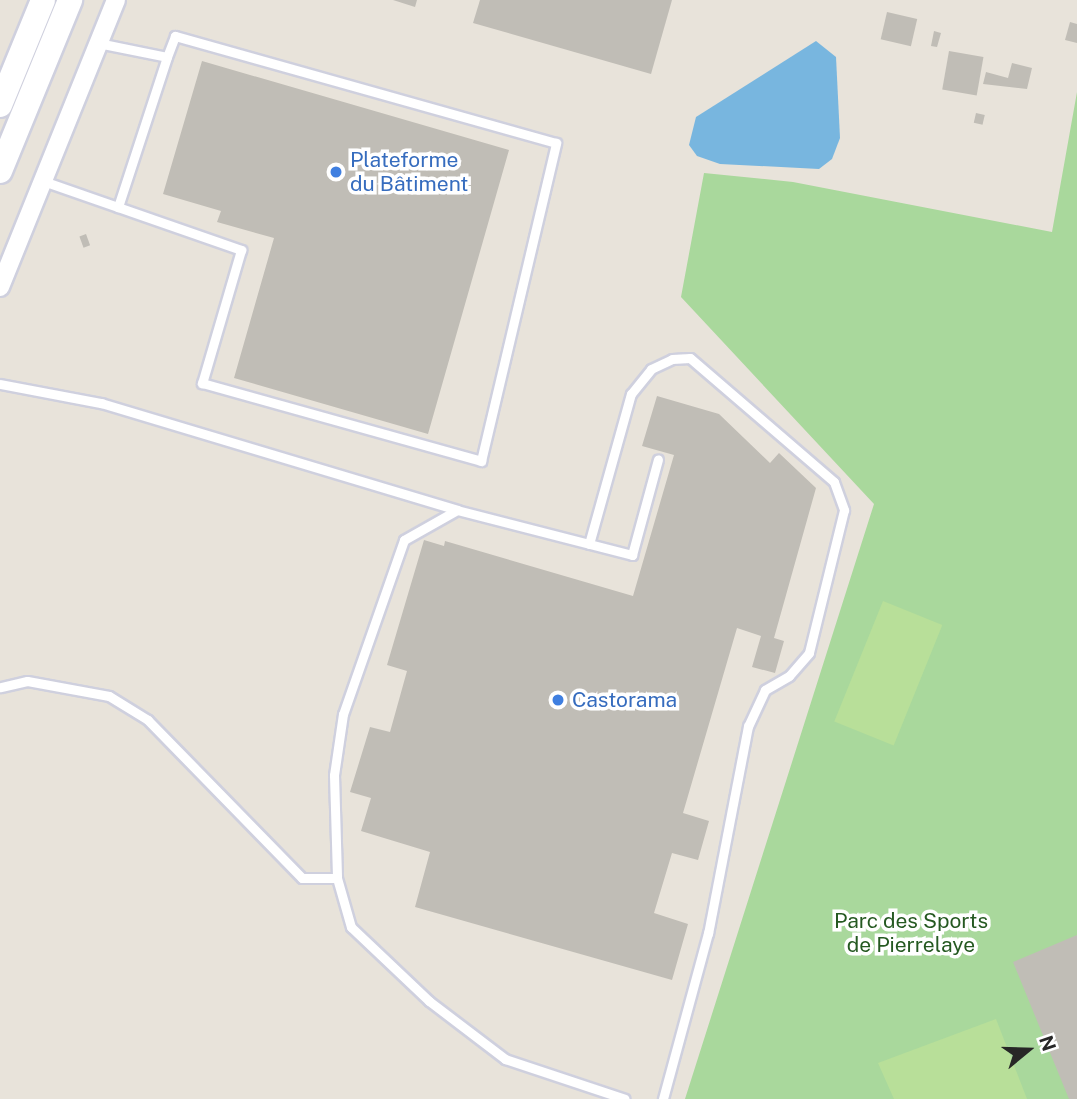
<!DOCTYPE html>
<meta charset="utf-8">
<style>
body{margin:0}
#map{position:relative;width:1077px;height:1099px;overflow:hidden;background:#e8e3da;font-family:"Public Sans",sans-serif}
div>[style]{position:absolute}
.green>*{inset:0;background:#a9d89c}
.pitch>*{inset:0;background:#b8df99;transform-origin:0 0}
.water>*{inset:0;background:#78b6df}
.building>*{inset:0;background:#c0bdb6;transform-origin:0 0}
.roads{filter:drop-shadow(2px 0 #cfd0de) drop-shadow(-2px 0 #cfd0de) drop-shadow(0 2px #cfd0de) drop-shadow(0 -2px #cfd0de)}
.lane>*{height:9px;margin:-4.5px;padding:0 4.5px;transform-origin:4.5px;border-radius:4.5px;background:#fff}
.street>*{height:18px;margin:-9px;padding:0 9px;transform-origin:9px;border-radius:9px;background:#fff}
.secondary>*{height:24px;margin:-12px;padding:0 12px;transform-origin:12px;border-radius:12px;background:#fff}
.dots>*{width:19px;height:19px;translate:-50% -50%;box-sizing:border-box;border:4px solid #fff;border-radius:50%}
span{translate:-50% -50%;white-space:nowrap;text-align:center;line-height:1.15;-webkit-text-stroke:7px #fff;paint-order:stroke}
.shop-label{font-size:21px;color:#366cbe}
.left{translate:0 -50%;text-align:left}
.park-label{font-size:21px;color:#255921}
.north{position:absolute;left:993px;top:1015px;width:70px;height:70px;-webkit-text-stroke:5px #fff;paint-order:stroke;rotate:71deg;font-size:19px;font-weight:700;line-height:28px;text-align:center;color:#272727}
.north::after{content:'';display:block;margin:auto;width:24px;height:32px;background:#272727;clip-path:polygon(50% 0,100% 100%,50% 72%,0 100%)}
</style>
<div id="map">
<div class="green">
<i style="clip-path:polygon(1077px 92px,1077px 1099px,685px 1099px,874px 504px,681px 297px,704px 173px,793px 182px,1052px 232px)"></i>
</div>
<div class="pitch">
<i style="left:883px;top:601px;width:64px;height:130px;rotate:22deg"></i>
<i style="clip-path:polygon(996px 1019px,1027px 1099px,894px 1099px,878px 1063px)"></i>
</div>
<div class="water">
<i style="clip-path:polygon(816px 41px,836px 57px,840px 138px,832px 159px,819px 169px,720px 164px,697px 156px,689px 145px,696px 117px)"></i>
</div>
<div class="building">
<i style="clip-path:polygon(393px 0,417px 0,415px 7px)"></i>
<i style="clip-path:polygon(480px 0,672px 0,651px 74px,473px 23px)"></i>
<i style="left:887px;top:12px;width:31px;height:28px;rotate:13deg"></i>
<i style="clip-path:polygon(1070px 22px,1077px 24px,1077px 43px,1065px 40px)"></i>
<i style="clip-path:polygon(934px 31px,941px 33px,937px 47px,931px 46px)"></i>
<i style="left:949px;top:51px;width:35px;height:39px;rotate:10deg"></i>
<i style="clip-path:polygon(202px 61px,509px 150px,428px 434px,234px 378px,274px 238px,217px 222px,221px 211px,163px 194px)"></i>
<i style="clip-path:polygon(1012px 63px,1032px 68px,1027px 89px,983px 84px,986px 72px,1008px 78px)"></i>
<i style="left:976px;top:113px;width:9px;height:10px;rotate:13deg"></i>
<i style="left:86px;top:234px;width:12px;height:7px;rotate:70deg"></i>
<i style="clip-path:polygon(657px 396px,719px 414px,770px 463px,779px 453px,816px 488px,774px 638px,784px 641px,775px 673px,752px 667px,761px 636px,737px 628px,683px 813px,709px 821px,698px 860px,672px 853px,654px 913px,688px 924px,672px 980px,415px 907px,430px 852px,361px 831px,371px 798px,350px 792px,370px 727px,390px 732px,407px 671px,387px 665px,424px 540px,444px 546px,445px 541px,633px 596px,674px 455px,642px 446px)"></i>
<i style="clip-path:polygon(1077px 935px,1077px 1099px,1069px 1099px,1013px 962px)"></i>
</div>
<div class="roads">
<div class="lane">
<i style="left:98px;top:43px;width:70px;rotate:11.5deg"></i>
<i style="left:167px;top:57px;width:158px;rotate:108.1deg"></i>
<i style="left:43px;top:181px;width:210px;rotate:19.2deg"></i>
<i style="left:241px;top:250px;width:139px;rotate:106.3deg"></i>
<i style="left:202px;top:383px;width:290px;rotate:15.6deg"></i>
<i style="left:481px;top:461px;width:327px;rotate:-76.7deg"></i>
<i style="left:556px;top:143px;width:396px;rotate:-164.3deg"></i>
<i style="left:175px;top:36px;width:22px;rotate:111deg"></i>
<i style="left:0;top:384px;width:103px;rotate:10.7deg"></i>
<i style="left:101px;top:403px;width:372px;rotate:16.7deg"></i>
<i style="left:457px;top:510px;width:61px;rotate:150.5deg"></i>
<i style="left:404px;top:540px;width:184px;rotate:109.3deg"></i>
<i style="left:343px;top:714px;width:62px;rotate:98.4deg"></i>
<i style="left:334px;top:775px;width:103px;rotate:88.3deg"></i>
<i style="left:337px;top:878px;width:35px;rotate:180deg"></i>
<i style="left:302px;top:878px;width:221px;rotate:-134.3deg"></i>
<i style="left:148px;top:720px;width:46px;rotate:-148.4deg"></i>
<i style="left:109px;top:696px;width:83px;rotate:-169.6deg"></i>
<i style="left:27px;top:681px;width:28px;rotate:167deg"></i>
<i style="left:457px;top:510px;width:181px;rotate:14.4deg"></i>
<i style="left:632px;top:555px;width:99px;rotate:-74.8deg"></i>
<i style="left:589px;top:544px;width:156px;rotate:-74.4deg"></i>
<i style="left:631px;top:394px;width:32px;rotate:-51deg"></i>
<i style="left:651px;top:369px;width:23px;rotate:-25deg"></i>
<i style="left:672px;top:359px;width:18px;rotate:-3deg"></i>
<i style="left:690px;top:358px;width:190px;rotate:40.7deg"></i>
<i style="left:834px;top:482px;width:30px;rotate:70deg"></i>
<i style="left:844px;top:510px;width:147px;rotate:103.8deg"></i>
<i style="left:809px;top:653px;width:30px;rotate:131deg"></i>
<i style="left:789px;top:676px;width:28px;rotate:150deg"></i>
<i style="left:765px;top:690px;width:40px;rotate:115deg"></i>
<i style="left:748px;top:726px;width:211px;rotate:100.9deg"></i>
<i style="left:708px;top:933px;width:172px;rotate:105.2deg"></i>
<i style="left:337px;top:878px;width:51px;rotate:74.1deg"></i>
<i style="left:351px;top:927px;width:108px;rotate:43.5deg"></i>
<i style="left:429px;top:1001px;width:96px;rotate:37.3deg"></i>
<i style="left:505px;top:1059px;width:126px;rotate:18.4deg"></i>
</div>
<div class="street">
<i style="left:0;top:287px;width:310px;rotate:-68deg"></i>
</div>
<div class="secondary">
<i style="left:0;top:105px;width:113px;rotate:-67.7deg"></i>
<i style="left:0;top:171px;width:185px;rotate:-67.7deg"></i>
</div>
</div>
<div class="dots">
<i style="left:336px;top:172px;background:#3f7fe0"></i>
<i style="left:558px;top:700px;background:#3f7fe0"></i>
</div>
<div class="shop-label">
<span class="left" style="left:350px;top:172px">Plateforme<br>du Bâtiment</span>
<span class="left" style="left:572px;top:700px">Castorama</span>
</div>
<div class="park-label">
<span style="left:911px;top:933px">Parc des Sports<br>de Pierrelaye</span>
</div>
<div class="north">N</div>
</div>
